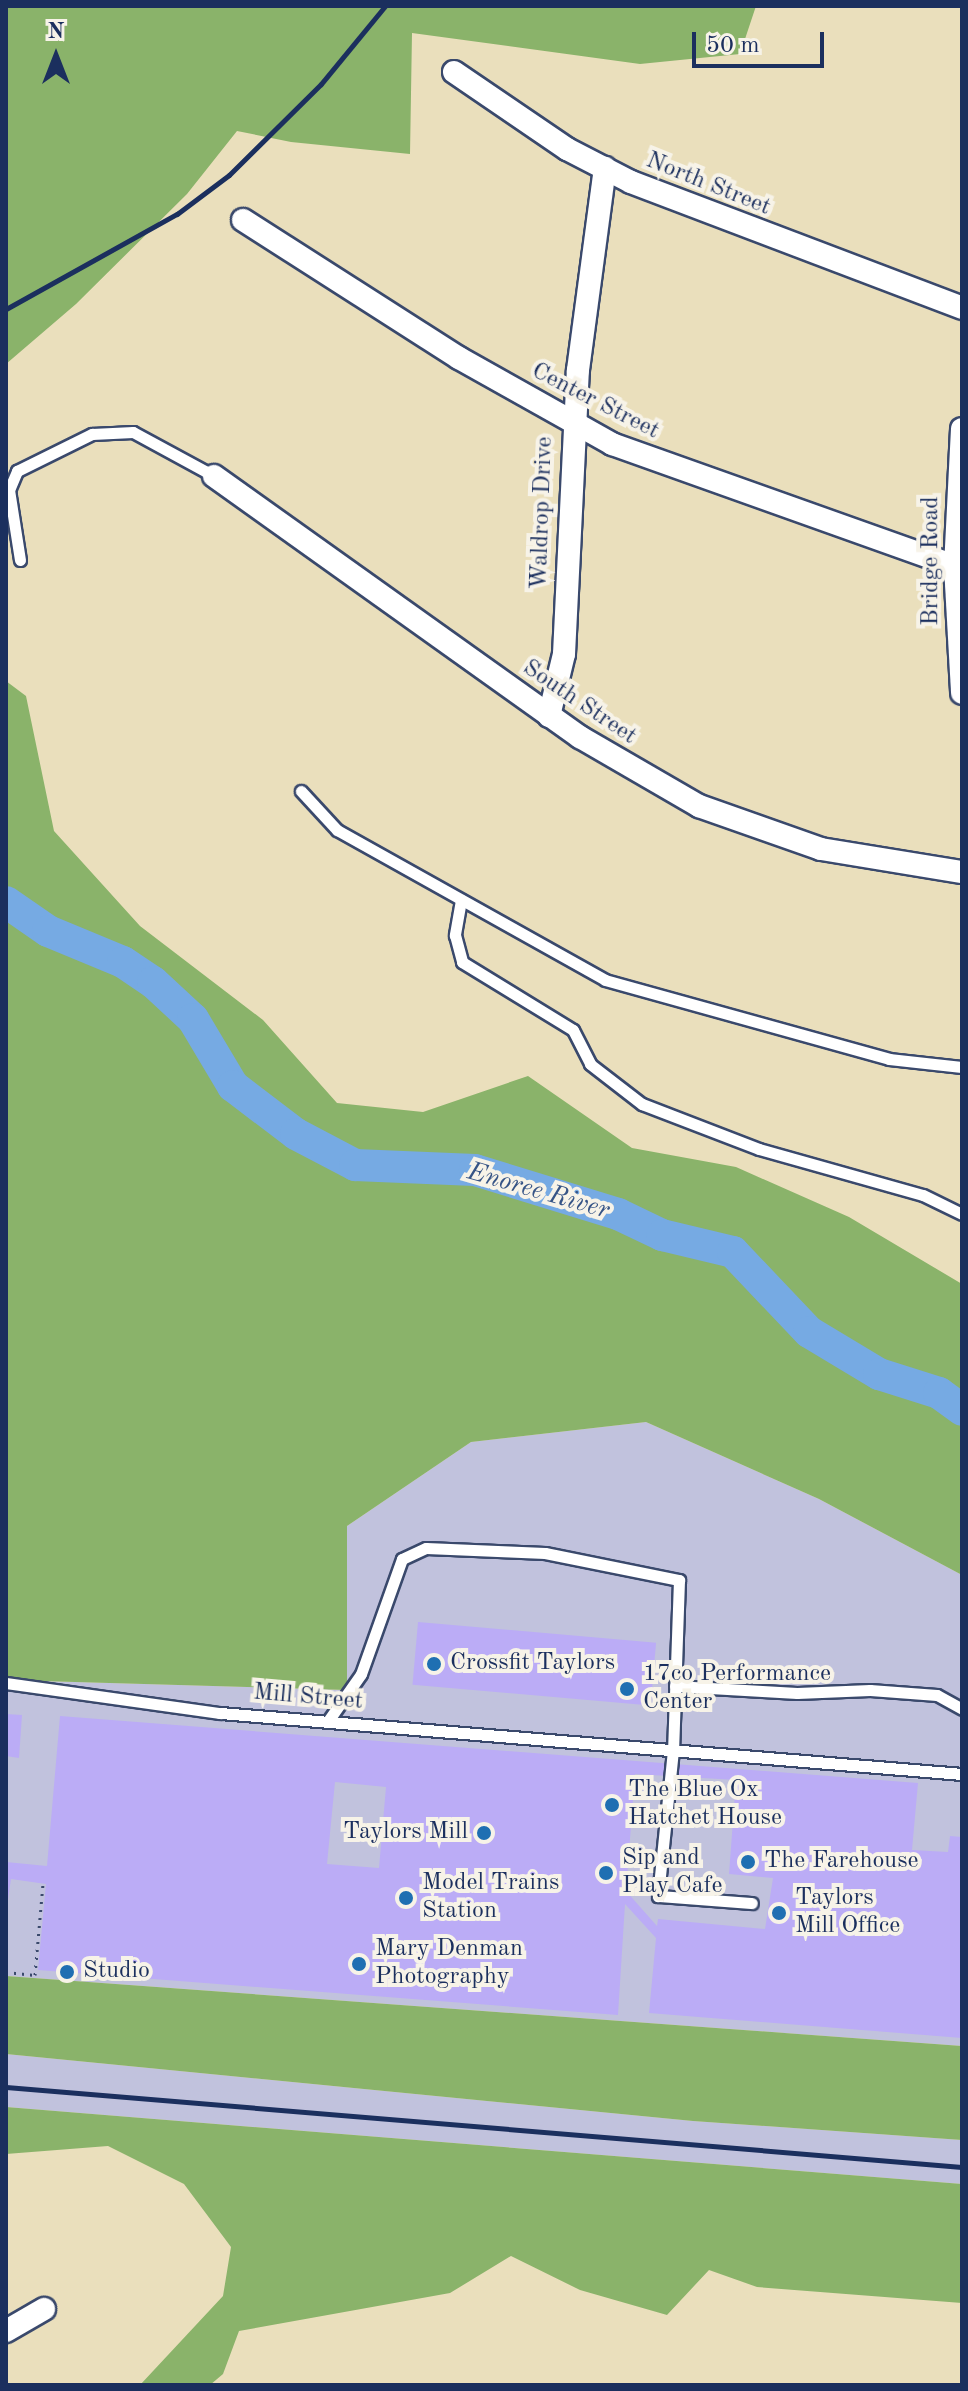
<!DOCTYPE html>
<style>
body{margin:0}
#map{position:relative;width:968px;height:2391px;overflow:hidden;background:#eadfbc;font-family:"Old Standard TT",serif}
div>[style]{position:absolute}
.industrial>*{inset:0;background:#c1c2dd}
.forest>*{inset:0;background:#8ab36a}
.river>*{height:32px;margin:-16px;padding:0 16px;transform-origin:16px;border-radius:16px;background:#76aae3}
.building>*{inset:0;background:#bbacf6;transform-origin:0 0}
.path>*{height:3px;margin-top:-1.5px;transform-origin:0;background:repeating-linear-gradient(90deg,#3a496c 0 2px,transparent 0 8px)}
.roads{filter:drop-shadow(2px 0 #3a496c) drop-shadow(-2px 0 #3a496c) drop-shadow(0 2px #3a496c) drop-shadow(0 -2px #3a496c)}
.lane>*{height:11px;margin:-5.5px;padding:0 5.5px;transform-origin:5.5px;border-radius:5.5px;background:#fff}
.street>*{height:22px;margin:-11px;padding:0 11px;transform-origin:11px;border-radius:11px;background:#fff}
.rail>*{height:5px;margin:-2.5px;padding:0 2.5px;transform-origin:2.5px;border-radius:2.5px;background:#1b2f5e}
.dots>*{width:22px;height:22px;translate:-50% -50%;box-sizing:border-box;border:4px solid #f7f3e8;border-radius:50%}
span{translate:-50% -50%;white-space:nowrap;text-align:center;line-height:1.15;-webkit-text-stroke:8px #f7f3e8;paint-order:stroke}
.street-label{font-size:24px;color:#1b2f5e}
.poi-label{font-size:24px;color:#1b2f5e}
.left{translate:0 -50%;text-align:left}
.right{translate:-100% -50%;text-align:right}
.water-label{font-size:26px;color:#365486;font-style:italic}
.frame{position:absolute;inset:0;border:8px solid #1b2f5e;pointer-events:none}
.north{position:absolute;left:16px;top:16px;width:80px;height:80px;-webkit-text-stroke:6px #f7f3e8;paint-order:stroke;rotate:0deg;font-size:22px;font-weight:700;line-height:32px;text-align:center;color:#1b2f5e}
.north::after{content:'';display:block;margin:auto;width:28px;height:36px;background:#1b2f5e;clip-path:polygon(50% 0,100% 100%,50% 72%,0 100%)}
.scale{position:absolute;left:692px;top:32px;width:132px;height:36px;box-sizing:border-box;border:4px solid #1b2f5e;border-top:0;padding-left:10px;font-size:24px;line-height:28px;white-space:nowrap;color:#1b2f5e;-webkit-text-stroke:6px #f7f3e8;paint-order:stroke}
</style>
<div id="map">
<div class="industrial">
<i style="clip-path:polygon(646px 1422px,819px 1499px,962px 1575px,962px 2046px,6px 1976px,6px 1680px,346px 1690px,347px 1526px,471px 1442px)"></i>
<i style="clip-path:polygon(6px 2054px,693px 2121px,962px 2140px,962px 2184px,6px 2107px)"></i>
</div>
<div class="forest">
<i style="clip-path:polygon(6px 6px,756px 6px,740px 54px,640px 64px,412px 33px,410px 154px,291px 142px,237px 131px,187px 194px,76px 304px,6px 364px)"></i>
<i style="clip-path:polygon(6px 681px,26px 696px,54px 831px,140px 926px,263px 1020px,337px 1103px,423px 1112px,528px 1076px,632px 1148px,736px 1167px,849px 1217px,962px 1284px,962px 1575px,819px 1499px,646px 1422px,471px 1442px,347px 1526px,347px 1690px,6px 1680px)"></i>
<i style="clip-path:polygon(6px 1976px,962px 2046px,962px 2140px,693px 2121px,6px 2054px)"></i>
<i style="clip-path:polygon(6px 2107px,962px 2184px,962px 2303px,757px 2287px,709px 2270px,667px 2315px,580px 2290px,511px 2256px,450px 2293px,239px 2331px,223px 2374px,210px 2385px,140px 2385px,223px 2296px,231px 2247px,184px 2184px,108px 2146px,6px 2154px)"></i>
</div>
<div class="river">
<i style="left:6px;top:902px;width:51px;rotate:34.6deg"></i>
<i style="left:48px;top:931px;width:81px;rotate:22.5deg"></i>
<i style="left:123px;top:962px;width:36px;rotate:34deg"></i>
<i style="left:153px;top:982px;width:54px;rotate:42.8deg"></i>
<i style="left:193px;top:1019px;width:78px;rotate:59.2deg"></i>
<i style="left:233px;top:1086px;width:79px;rotate:37.3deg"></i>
<i style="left:296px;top:1134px;width:67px;rotate:27.7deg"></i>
<i style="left:355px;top:1165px;width:120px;rotate:2.4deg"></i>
<i style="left:475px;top:1170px;width:150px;rotate:17.1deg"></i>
<i style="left:618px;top:1214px;width:49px;rotate:25.5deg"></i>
<i style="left:662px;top:1235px;width:73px;rotate:13.5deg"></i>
<i style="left:733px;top:1252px;width:110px;rotate:46.5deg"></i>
<i style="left:809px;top:1332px;width:82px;rotate:31deg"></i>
<i style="left:879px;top:1374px;width:63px;rotate:17.6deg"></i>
<i style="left:939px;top:1393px;width:29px;rotate:36deg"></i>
</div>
<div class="building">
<i style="left:418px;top:1622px;width:239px;height:63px;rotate:5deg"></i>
<i style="clip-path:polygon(6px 1714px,22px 1715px,19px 1758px,6px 1756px)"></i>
<i style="clip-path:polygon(evenodd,60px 1716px,918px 1783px,912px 1850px,948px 1852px,950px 1836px,962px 1837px,962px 2038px,649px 2013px,656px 1938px,625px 1904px,618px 2015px,38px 1970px,46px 1884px,11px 1879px,6px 1913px,6px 1862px,47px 1866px,60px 1716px,635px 1774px,736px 1780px,729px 1874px,773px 1878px,765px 1929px,658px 1919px,657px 1926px,626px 1891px,635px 1774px,60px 1716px,335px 1782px,386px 1787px,379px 1868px,327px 1864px,335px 1782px)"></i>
</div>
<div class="path">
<i style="left:6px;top:1972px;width:29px;rotate:6deg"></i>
<i style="left:35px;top:1975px;width:92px;rotate:-85deg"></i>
</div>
<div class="roads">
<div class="lane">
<i style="left:20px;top:560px;width:71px;rotate:-98.9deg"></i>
<i style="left:9px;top:490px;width:21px;rotate:-67deg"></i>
<i style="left:17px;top:471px;width:84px;rotate:-26.3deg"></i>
<i style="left:92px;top:434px;width:41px;rotate:-2.8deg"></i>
<i style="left:133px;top:432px;width:92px;rotate:28.5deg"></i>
<i style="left:301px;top:791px;width:53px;rotate:47.3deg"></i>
<i style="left:337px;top:830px;width:307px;rotate:29.2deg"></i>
<i style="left:605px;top:980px;width:295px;rotate:15.5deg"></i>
<i style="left:889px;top:1059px;width:73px;rotate:6.3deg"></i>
<i style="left:461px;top:900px;width:36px;rotate:100deg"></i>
<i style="left:455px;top:935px;width:28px;rotate:75deg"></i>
<i style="left:462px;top:962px;width:130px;rotate:31.5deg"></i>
<i style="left:573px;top:1030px;width:38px;rotate:63deg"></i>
<i style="left:590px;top:1064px;width:66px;rotate:37.6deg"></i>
<i style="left:642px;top:1104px;width:125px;rotate:21deg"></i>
<i style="left:759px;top:1149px;width:170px;rotate:15.7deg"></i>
<i style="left:923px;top:1195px;width:43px;rotate:26deg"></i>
<i style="left:6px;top:1683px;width:216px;rotate:8deg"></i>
<i style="left:220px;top:1713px;width:745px;rotate:4.7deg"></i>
<i style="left:675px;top:1686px;width:122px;rotate:3.3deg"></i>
<i style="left:797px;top:1693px;width:73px;rotate:-2.4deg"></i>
<i style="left:870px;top:1690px;width:67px;rotate:4.3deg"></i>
<i style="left:937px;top:1695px;width:29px;rotate:29deg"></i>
<i style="left:328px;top:1721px;width:57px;rotate:-54.9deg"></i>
<i style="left:361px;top:1674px;width:122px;rotate:-70.4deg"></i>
<i style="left:402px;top:1559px;width:26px;rotate:-25deg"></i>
<i style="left:426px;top:1548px;width:119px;rotate:2.4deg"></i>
<i style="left:545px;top:1553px;width:137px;rotate:11.4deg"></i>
<i style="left:679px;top:1580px;width:170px;rotate:92deg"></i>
<i style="left:673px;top:1750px;width:147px;rotate:95.9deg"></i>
<i style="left:658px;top:1896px;width:94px;rotate:4.3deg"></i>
</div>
<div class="street">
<i style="left:454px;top:72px;width:137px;rotate:34.3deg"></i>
<i style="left:567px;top:149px;width:72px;rotate:27.3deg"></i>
<i style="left:631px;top:182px;width:354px;rotate:20.8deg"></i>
<i style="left:243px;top:220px;width:256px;rotate:32.6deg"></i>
<i style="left:459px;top:358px;width:176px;rotate:29.3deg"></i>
<i style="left:612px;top:444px;width:364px;rotate:19.6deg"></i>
<i style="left:962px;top:429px;width:137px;rotate:92.9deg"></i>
<i style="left:955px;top:566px;width:127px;rotate:86.8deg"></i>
<i style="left:214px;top:476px;width:450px;rotate:35.5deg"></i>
<i style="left:580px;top:737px;width:138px;rotate:30.1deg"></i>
<i style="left:699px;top:806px;width:129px;rotate:19.4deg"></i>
<i style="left:821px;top:849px;width:143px;rotate:9.3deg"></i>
<i style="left:549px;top:716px;width:64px;rotate:-76.4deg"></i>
<i style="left:564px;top:654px;width:284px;rotate:-87.2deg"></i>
<i style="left:578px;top:370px;width:204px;rotate:-82.4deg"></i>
<i style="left:6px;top:2331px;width:44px;rotate:-30.1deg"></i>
</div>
</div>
<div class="rail">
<i style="left:6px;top:309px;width:196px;rotate:-29.1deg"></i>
<i style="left:177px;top:214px;width:65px;rotate:-36.9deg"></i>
<i style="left:229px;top:175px;width:129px;rotate:-44.7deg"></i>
<i style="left:321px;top:84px;width:101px;rotate:-50.6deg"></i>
<i style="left:6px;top:2087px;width:959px;rotate:4.78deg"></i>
</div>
<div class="dots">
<i style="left:434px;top:1664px;background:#1f6fb2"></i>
<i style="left:627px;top:1689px;background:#1f6fb2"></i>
<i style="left:612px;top:1805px;background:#1f6fb2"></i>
<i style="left:484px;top:1833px;background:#1f6fb2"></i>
<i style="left:748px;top:1862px;background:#1f6fb2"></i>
<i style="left:606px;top:1873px;background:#1f6fb2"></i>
<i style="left:406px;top:1898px;background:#1f6fb2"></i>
<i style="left:779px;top:1913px;background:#1f6fb2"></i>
<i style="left:359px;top:1964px;background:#1f6fb2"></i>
<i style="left:67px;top:1972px;background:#1f6fb2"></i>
</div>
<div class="street-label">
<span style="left:708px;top:185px;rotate:22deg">North Street</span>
<span style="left:595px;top:402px;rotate:27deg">Center Street</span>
<span style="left:543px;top:513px;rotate:-88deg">Waldrop Drive</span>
<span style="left:932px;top:561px;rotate:-90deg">Bridge Road</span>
<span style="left:579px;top:703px;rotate:34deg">South Street</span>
<span style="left:308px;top:1698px;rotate:5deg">Mill Street</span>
</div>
<div class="poi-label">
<span class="left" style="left:450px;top:1664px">Crossfit Taylors</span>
<span class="left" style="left:643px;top:1689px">17co Performance<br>Center</span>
<span class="left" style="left:628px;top:1805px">The Blue Ox<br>Hatchet House</span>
<span class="right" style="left:468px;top:1833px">Taylors Mill</span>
<span class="left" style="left:622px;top:1873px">Sip and<br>Play Cafe</span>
<span class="left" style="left:764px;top:1862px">The Farehouse</span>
<span class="left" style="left:422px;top:1898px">Model Trains<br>Station</span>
<span class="left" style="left:795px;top:1913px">Taylors<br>Mill Office</span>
<span class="left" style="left:375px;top:1964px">Mary Denman<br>Photography</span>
<span class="left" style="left:83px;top:1972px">Studio</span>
</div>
<div class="water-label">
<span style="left:538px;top:1192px;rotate:16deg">Enoree River</span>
</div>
<div class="frame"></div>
<div class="north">N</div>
<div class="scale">50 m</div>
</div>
